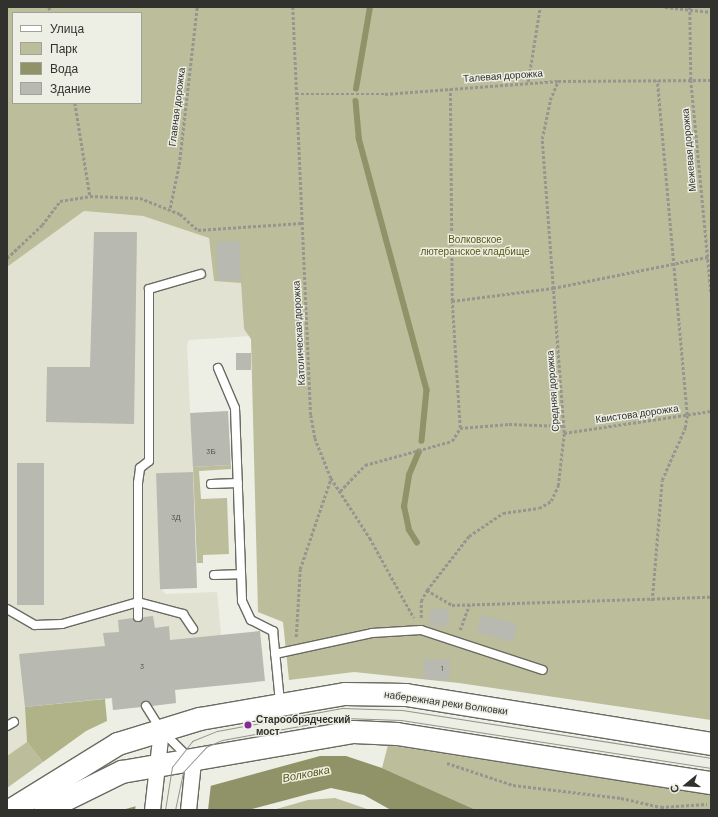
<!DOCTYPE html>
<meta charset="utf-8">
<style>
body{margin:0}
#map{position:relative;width:718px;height:817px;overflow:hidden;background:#edeee4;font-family:Barlow,sans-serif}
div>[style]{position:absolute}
.built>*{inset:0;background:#e1e2d1}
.green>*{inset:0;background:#bcbd9b}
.forest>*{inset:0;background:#b0b287}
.water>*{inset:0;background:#909268}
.pier>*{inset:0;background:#edeee4}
.stream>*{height:5.5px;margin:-2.75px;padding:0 2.75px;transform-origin:2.75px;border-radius:2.75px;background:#909268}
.building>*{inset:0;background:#b8b9b0;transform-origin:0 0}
.path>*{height:2.5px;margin-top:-1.25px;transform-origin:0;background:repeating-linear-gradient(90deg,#95968f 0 3px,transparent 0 5px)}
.roads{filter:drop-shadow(1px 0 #696a61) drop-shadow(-1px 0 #696a61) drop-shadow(0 1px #696a61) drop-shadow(0 -1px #696a61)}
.lane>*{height:8px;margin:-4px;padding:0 4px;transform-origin:4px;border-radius:4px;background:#fff}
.street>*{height:15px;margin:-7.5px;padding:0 7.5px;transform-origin:7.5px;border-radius:7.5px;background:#fff}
.secondary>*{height:22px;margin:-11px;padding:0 11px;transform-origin:11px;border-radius:11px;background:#fff}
.tram>*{height:1px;margin:-0.5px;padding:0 0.5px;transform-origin:0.5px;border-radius:0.5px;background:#95958f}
.dots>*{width:11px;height:11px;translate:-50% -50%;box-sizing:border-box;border:2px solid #edeee4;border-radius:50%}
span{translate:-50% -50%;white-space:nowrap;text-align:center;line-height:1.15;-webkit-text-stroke:3px #edeee4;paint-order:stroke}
.number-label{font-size:8px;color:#53534e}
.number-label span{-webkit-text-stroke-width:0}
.street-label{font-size:10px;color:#31312e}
.park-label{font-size:10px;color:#595913}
.poi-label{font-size:10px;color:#31312e;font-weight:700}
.left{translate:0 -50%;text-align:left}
.water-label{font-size:11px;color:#595913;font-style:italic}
.frame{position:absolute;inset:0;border:8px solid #31312e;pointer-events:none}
.legend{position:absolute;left:12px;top:12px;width:130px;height:92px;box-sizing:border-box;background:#edeee4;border:1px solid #a2a29b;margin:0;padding:5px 7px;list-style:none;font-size:12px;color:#31312e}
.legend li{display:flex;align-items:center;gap:8px;height:20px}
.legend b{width:20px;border:1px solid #a2a29b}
.north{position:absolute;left:666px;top:765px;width:40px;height:40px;-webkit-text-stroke:3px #edeee4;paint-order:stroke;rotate:252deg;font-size:11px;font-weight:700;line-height:16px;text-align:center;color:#31312e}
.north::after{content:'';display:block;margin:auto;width:14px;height:18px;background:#31312e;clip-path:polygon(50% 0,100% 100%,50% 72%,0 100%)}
</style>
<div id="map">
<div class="built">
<i style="clip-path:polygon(84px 211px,143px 216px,209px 238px,214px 281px,241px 282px,244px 329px,249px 336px,189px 340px,187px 345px,193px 472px,156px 474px,161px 589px,166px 594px,217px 592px,221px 635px,175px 690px,176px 703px,113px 710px,111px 698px,25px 707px,27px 742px,7px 756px,7px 267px)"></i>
</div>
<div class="green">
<i style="clip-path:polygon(evenodd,7px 7px,711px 7px,711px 720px,459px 683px,354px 672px,289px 680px,283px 622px,258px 612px,251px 339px,244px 329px,241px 283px,214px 281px,209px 238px,143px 216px,84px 211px,7px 267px,7px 7px,13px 13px,141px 13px,141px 103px,13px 103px,13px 13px)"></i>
<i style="clip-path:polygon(231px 465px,231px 469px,199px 471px,201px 499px,227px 498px,229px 554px,203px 555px,203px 563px,197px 563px,193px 467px)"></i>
<i style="clip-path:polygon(27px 742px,43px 762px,7px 788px,7px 756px)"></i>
<i style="clip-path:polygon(388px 745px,711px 795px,711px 810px,476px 810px,382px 768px)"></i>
<i style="clip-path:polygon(335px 798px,370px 810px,273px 810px,308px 800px)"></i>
</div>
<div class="forest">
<i style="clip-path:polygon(105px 699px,107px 721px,86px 731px,43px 762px,27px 742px,25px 707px)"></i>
</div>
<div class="water">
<i style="clip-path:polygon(320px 756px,346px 756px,382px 768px,476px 810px,391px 810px,364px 795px,331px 788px,248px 810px,122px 810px)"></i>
</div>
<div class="pier">
<i style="clip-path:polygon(211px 784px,208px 810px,135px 810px,136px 804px)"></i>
</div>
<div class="stream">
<i style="left:356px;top:89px;width:83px;rotate:-80.3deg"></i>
<i style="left:356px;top:101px;width:37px;rotate:85deg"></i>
<i style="left:359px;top:138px;width:261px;rotate:74.9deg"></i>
<i style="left:427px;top:390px;width:51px;rotate:95.6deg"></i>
<i style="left:417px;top:543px;width:15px;rotate:-122deg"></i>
<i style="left:409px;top:530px;width:24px;rotate:-102deg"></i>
<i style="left:404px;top:507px;width:32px;rotate:-81deg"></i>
<i style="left:409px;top:475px;width:25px;rotate:-67deg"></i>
</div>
<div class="building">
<i style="clip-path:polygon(94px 232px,137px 232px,134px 424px,46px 422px,47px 367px,90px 367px)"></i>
<i style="left:239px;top:241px;width:39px;height:23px;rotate:87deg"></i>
<i style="left:236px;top:353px;width:15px;height:17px"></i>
<i style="left:228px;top:411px;width:54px;height:38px;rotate:87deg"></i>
<i style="left:17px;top:463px;width:27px;height:142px"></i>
<i style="left:193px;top:472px;width:116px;height:37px;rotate:88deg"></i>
<i style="left:449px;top:609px;width:17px;height:19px;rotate:90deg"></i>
<i style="left:481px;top:615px;width:37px;height:18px;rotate:14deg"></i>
<i style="clip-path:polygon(153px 616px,155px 628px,169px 626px,170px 640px,260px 631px,265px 681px,175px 690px,176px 703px,152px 706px,145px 701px,141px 707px,113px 710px,112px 698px,25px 707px,19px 654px,105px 646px,103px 633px,119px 632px,118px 620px,133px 618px,138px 622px,144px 617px)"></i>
<i style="left:424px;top:659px;width:26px;height:20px;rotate:2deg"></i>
</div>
<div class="path">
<i style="left:49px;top:7px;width:6px;rotate:72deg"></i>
<i style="left:293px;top:7px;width:408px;rotate:87.5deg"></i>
<i style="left:311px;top:415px;width:23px;rotate:80deg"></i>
<i style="left:315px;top:438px;width:43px;rotate:68.2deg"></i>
<i style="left:331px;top:478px;width:72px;rotate:57deg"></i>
<i style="left:370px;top:538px;width:91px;rotate:61.2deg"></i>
<i style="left:665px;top:7px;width:46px;rotate:6.2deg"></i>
<i style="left:690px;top:7px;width:73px;rotate:89.2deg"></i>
<i style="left:691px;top:80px;width:213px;rotate:84.6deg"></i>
<i style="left:528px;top:82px;width:76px;rotate:-80.9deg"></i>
<i style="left:296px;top:94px;width:89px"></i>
<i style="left:385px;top:94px;width:173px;rotate:-4.3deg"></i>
<i style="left:558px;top:81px;width:153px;rotate:-0.4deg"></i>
<i style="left:75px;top:103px;width:94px;rotate:80.8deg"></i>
<i style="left:170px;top:208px;width:44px;rotate:-78.2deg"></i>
<i style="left:179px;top:165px;width:159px;rotate:-83.5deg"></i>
<i style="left:7px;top:258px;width:48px;rotate:-43.3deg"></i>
<i style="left:42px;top:225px;width:30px;rotate:-53deg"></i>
<i style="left:60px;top:201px;width:30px;rotate:-9deg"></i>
<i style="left:90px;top:196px;width:50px;rotate:2.3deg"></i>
<i style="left:140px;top:198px;width:43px;rotate:21.8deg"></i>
<i style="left:180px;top:214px;width:24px;rotate:42deg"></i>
<i style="left:198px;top:230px;width:104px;rotate:-3.9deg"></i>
<i style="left:452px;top:301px;width:102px;rotate:-7.3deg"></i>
<i style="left:553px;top:288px;width:161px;rotate:-11.4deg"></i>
<i style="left:460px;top:428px;width:49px;rotate:-4.7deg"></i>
<i style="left:509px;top:424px;width:55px;rotate:2.1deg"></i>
<i style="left:564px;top:433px;width:149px;rotate:-8.5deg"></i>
<i style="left:340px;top:491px;width:36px;rotate:-46deg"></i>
<i style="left:365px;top:465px;width:90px;rotate:-15.4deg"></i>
<i style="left:452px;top:441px;width:15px;rotate:-58deg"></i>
<i style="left:460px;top:428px;width:127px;rotate:-93.6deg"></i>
<i style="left:452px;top:301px;width:212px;rotate:-90.5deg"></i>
<i style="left:427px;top:590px;width:29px;rotate:31deg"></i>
<i style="left:452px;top:605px;width:259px;rotate:-1.8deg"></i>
<i style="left:652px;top:601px;width:121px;rotate:-85.3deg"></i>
<i style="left:662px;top:480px;width:57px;rotate:-66.1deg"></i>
<i style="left:685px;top:428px;width:13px;rotate:-81deg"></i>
<i style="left:687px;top:415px;width:336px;rotate:-95.1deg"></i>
<i style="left:421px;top:618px;width:17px;rotate:-90deg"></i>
<i style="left:421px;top:601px;width:13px;rotate:-61deg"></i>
<i style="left:427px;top:590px;width:68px;rotate:-52.1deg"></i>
<i style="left:469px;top:536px;width:41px;rotate:-34.1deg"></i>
<i style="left:503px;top:513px;width:36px;rotate:-8deg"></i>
<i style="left:539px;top:508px;width:14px;rotate:-30deg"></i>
<i style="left:551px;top:501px;width:17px;rotate:-65deg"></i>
<i style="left:558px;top:486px;width:53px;rotate:-83.5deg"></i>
<i style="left:564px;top:433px;width:295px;rotate:-94.3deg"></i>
<i style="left:542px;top:139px;width:40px;rotate:-78deg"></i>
<i style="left:550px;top:100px;width:21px;rotate:-67deg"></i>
<i style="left:460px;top:630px;width:27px;rotate:-70deg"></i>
<i style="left:296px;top:637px;width:68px;rotate:-86.6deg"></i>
<i style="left:300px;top:569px;width:96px;rotate:-71.2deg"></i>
<i style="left:447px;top:763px;width:70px;rotate:18.4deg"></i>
<i style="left:513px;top:785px;width:109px;rotate:6.9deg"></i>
<i style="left:621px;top:798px;width:41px;rotate:12.7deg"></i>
<i style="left:661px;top:807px;width:46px;rotate:-3.7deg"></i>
</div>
<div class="roads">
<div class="lane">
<i style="left:218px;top:368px;width:43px;rotate:67deg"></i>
<i style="left:235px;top:408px;width:193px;rotate:87.9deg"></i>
<i style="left:242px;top:601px;width:21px;rotate:65deg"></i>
<i style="left:251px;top:620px;width:25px;rotate:27deg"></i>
<i style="left:273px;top:631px;width:72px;rotate:84.4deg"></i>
<i style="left:211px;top:484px;width:27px;rotate:-2deg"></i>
<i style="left:214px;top:575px;width:25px;rotate:-2deg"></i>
<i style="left:7px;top:609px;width:32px;rotate:30deg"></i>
<i style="left:35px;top:625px;width:27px;rotate:-2deg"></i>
<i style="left:62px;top:624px;width:79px;rotate:-16.1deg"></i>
<i style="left:138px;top:602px;width:47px;rotate:14.9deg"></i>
<i style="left:183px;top:614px;width:18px;rotate:56deg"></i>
<i style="left:138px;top:617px;width:134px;rotate:-90deg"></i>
<i style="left:138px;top:483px;width:15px;rotate:-82deg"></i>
<i style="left:140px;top:468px;width:11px;rotate:-38deg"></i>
<i style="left:149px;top:461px;width:172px;rotate:-90deg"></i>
<i style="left:149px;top:289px;width:54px;rotate:-16.1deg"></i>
<i style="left:275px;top:654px;width:99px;rotate:-12.2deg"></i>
<i style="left:372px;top:633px;width:49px;rotate:-3.5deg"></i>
<i style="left:421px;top:630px;width:128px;rotate:18.2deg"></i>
<i style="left:146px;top:706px;width:28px;rotate:58deg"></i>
<i style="left:161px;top:730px;width:38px;rotate:45deg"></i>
<i style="left:7px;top:726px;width:8px;rotate:-30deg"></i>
</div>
<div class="street">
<i style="left:152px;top:810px;width:81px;rotate:-83.6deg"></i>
<i style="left:188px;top:810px;width:48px;rotate:-84.1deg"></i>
</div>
<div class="secondary">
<i style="left:11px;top:810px;width:126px;rotate:-31.7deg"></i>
<i style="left:118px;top:744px;width:86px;rotate:-17deg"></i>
<i style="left:200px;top:719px;width:147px;rotate:-9.8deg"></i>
<i style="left:345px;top:694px;width:61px;rotate:0.9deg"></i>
<i style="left:406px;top:695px;width:309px;rotate:9.1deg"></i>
<i style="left:45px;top:810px;width:86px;rotate:-26.3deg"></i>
<i style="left:122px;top:772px;width:235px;rotate:-9.8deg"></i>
<i style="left:354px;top:732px;width:43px;rotate:2.7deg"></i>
<i style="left:397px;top:734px;width:318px;rotate:8.9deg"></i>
</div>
</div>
<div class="tram">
<i style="left:165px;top:810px;width:44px;rotate:-80.8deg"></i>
<i style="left:172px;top:767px;width:33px;rotate:-52deg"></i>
<i style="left:192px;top:741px;width:27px;rotate:-22deg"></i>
<i style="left:217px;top:731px;width:127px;rotate:-10.4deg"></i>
<i style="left:342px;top:708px;width:60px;rotate:1.9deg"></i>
<i style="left:402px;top:710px;width:313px;rotate:8.8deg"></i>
<i style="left:175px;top:810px;width:39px;rotate:-78deg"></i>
<i style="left:183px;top:772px;width:34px;rotate:-47deg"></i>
<i style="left:206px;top:747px;width:17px;rotate:-24deg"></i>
<i style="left:222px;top:740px;width:124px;rotate:-10.2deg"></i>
<i style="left:344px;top:718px;width:57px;rotate:2deg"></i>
<i style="left:401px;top:720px;width:314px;rotate:8.8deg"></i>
</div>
<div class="dots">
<i style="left:248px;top:725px;background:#832a97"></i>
</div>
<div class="number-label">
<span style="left:211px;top:452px">3Б</span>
<span style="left:176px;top:518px">3Д</span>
<span style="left:142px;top:667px">3</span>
<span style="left:442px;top:669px">1</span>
</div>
<div class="street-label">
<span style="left:503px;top:76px;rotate:-4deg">Талевая дорожка</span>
<span style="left:177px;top:107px;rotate:-83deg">Главная дорожка</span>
<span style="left:689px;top:150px;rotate:-95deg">Межевая дорожка</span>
<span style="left:299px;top:333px;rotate:-93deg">Католическая дорожка</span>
<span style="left:553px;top:391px;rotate:-94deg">Средняя дорожка</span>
<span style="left:637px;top:414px;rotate:-8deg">Квистова дорожка</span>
<span style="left:446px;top:703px;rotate:8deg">набережная реки Волковки</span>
</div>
<div class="park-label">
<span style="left:475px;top:245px">Волковское<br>лютеранское кладбище</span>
</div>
<div class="poi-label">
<span class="left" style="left:256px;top:725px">Старообрядческий<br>мост</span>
</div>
<div class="water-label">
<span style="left:306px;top:774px;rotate:-11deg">Волковка</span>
</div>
<div class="frame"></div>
<ul class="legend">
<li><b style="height:5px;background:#fff"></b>Улица</li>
<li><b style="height:11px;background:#bcbd9b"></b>Парк</li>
<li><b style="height:11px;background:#909268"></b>Вода</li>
<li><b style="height:11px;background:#b8b9b0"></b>Здание</li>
</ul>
<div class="north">С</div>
</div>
